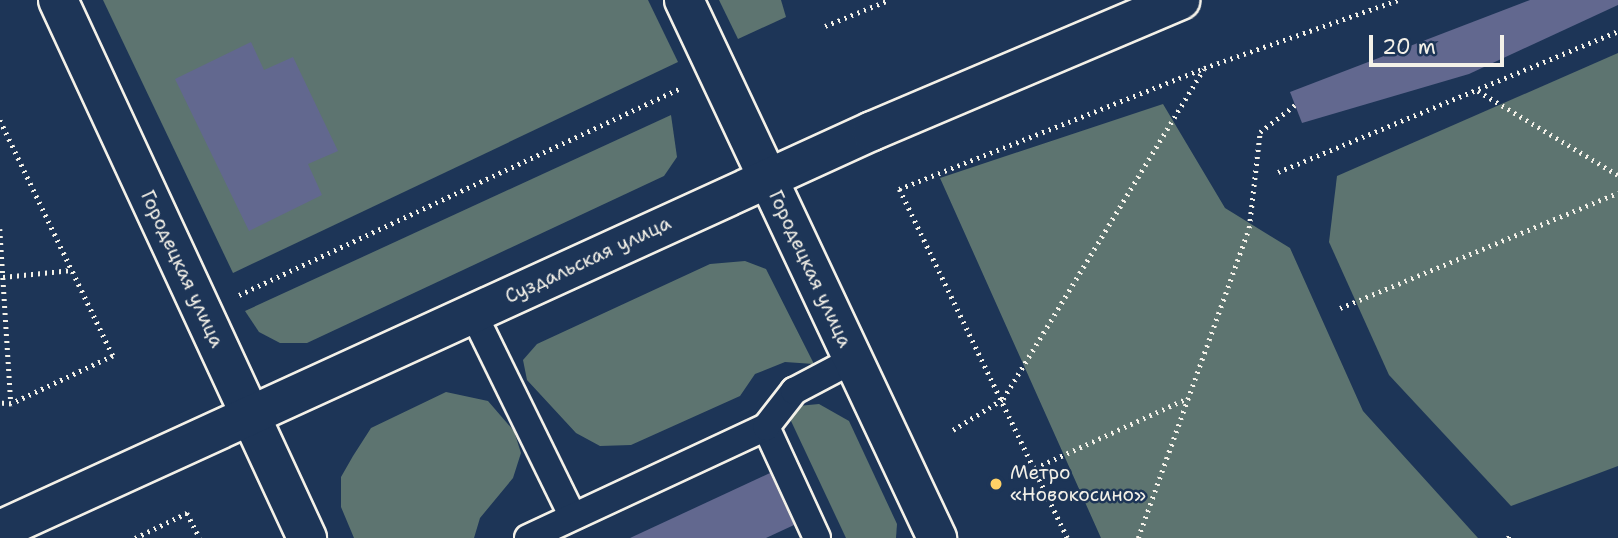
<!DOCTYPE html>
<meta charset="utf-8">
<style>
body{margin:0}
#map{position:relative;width:1618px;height:538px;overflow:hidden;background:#1d3557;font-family:"Shantell Sans",sans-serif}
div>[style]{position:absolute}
.green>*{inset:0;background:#5d7470}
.building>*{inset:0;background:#62688f}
.path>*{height:4.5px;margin-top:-2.25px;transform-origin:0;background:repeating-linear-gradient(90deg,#f4f1e8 0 2px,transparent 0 7px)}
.roads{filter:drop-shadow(2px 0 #f4f1e8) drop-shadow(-2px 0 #f4f1e8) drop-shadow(0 2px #f4f1e8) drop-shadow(0 -2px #f4f1e8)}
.service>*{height:26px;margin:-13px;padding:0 13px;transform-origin:13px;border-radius:13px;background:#1d3557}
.tertiary>*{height:38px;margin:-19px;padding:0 19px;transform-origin:19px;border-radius:19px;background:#1d3557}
.dots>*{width:19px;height:19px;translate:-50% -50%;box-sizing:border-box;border:4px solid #1d3557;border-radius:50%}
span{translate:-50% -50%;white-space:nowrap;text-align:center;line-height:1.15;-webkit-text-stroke:5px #1d3557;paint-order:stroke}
.street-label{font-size:19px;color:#f4f1e8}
.poi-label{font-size:19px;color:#f4f1e8}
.left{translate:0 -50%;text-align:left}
.scale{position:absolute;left:1369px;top:35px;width:135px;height:32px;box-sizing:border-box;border:4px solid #f4f1e8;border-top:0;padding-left:9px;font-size:21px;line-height:24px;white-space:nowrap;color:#f4f1e8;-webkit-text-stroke:5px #1d3557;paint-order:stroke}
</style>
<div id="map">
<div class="green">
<i style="clip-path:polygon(103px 0,648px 0,678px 62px,233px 273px)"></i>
<i style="clip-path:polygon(719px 0,781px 0,786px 17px,738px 39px)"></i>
<i style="clip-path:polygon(1618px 53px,1618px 466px,1511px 506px,1389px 375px,1329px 242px,1337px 176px)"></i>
<i style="clip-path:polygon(1163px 104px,1225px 208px,1290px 248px,1363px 411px,1478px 538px,1101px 538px,940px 178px)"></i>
<i style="clip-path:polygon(671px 115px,677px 157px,664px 176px,307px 343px,280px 343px,259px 332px,245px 311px)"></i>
<i style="clip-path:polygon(745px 261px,766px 269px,814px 364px,785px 362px,755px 374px,740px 396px,631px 445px,600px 446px,576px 433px,527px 380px,523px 360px,537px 344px,710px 264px)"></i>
<i style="clip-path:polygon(446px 392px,488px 401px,514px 431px,521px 453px,513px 478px,480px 518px,474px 538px,354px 538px,341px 507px,341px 477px,353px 456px,371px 428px)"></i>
<i style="clip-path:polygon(819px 404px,849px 421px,897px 524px,896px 538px,846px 538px,791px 421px,798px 406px)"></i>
</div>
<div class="building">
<i style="clip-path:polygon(1530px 0,1618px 0,1618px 5px,1469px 74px,1302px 123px,1290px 92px)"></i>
<i style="clip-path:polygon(251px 42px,264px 70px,293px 57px,338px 151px,308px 164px,322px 195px,249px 231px,175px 79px)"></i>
<i style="clip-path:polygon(770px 473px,794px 525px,766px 538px,630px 538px)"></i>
</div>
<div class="path">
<i style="left:825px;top:26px;width:69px;rotate:-22.1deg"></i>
<i style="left:1478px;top:91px;width:163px;rotate:31deg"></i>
<i style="left:0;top:120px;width:262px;rotate:64.4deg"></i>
<i style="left:113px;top:356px;width:113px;rotate:154.8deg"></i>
<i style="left:11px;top:404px;width:11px;rotate:-175deg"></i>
<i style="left:1278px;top:172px;width:368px;rotate:-22.5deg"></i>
<i style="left:0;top:229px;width:175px;rotate:86.4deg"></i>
<i style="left:3px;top:277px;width:69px;rotate:-5.8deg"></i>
<i style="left:239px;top:295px;width:486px;rotate:-25.1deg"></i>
<i style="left:1340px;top:308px;width:301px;rotate:-22.5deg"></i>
<i style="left:953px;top:430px;width:59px;rotate:-31.8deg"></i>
<i style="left:1003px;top:399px;width:386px;rotate:-58.7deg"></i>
<i style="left:1035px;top:468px;width:168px;rotate:-24.6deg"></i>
<i style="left:135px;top:538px;width:58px;rotate:-25.7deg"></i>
<i style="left:187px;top:513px;width:28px;rotate:63deg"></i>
<i style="left:1067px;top:538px;width:387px;rotate:-115.7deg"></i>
<i style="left:899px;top:189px;width:328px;rotate:-21.6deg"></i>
<i style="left:1204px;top:68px;width:206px;rotate:-19.3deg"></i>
<i style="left:1138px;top:538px;width:329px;rotate:-70.3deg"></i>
<i style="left:1249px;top:228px;width:97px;rotate:-83.5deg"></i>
<i style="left:1260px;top:132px;width:44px;rotate:-37.6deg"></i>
<i style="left:1508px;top:538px;width:6px;rotate:-59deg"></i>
</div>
<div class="roads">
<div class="service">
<i style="left:473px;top:313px;width:225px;rotate:63.9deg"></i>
<i style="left:766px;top:427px;width:122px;rotate:65.3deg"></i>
<i style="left:528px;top:538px;width:263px;rotate:-25deg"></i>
<i style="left:766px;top:427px;width:46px;rotate:-52.1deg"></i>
<i style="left:794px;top:391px;width:67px;rotate:-27.7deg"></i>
</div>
<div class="tertiary">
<i style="left:58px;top:0;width:593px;rotate:65.16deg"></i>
<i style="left:684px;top:0;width:595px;rotate:64.81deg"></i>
<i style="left:0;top:530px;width:959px;rotate:-24.59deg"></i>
<i style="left:872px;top:131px;width:335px;rotate:-23deg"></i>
</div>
</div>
<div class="dots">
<i style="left:996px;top:484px;background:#ffd166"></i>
</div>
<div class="street-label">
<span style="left:588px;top:260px;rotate:-25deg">Суздальская улица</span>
<span style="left:182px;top:269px;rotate:65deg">Городецкая улица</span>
<span style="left:810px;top:269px;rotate:65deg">Городецкая улица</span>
</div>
<div class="poi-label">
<span class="left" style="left:1010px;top:484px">Метро<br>«Новокосино»</span>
</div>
<div class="scale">20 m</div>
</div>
